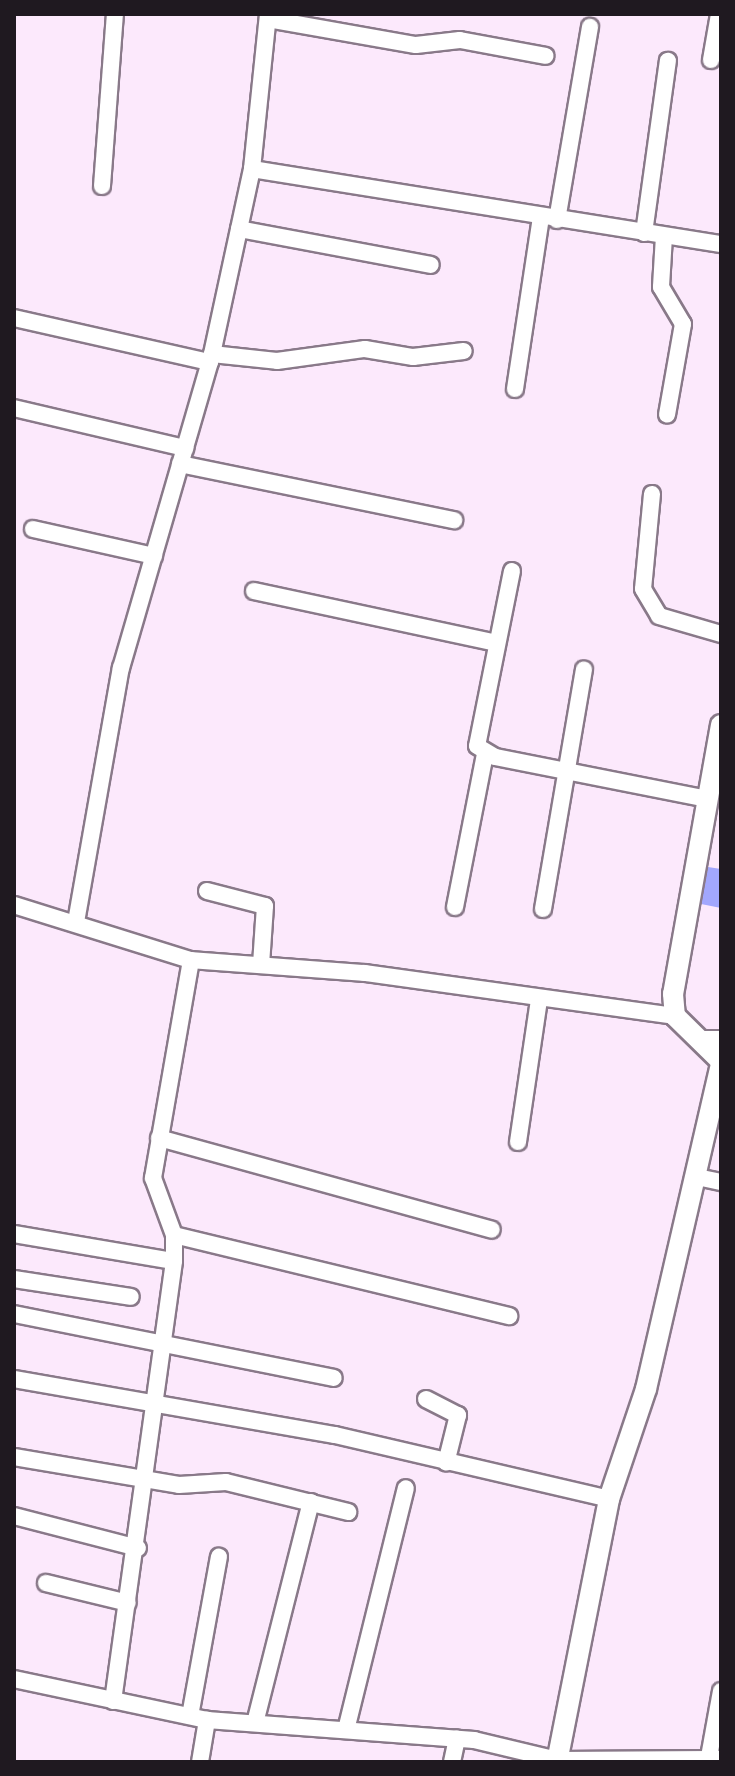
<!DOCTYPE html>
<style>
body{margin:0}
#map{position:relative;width:735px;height:1776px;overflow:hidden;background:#fce9fc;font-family:"Times New Roman",serif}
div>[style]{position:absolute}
.building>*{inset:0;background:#a2a7fd}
.roads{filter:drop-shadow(2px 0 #897989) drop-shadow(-2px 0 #897989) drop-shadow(0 2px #897989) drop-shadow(0 -2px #897989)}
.minor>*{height:16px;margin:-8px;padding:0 8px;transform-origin:8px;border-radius:8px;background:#fff}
.major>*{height:20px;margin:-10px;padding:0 10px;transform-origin:10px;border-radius:10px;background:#fff}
span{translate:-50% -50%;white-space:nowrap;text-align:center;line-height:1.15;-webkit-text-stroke:6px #fce9fc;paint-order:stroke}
.frame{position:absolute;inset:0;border:16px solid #1f1920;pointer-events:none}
</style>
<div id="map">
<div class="building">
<i style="clip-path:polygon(708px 867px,721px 869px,721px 908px,701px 904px)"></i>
</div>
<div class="roads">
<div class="minor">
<i style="left:268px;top:19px;width:150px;rotate:10deg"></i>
<i style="left:416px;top:45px;width:44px;rotate:-6.5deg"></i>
<i style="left:460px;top:40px;width:87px;rotate:10.5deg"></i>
<i style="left:711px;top:60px;width:47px;rotate:-80.1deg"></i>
<i style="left:252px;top:169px;width:475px;rotate:9.1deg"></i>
<i style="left:102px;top:186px;width:172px;rotate:-85.7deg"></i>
<i style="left:557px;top:220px;width:196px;rotate:-80.3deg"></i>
<i style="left:239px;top:229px;width:195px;rotate:10.6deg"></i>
<i style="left:644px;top:233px;width:174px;rotate:-82.1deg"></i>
<i style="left:664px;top:236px;width:51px;rotate:93.4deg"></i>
<i style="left:661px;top:287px;width:43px;rotate:59.3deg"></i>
<i style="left:683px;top:324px;width:92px;rotate:100deg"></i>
<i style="left:14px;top:318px;width:201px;rotate:12.7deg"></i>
<i style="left:212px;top:354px;width:65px;rotate:6.1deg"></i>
<i style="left:277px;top:361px;width:89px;rotate:-7.8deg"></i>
<i style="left:365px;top:349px;width:49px;rotate:9.5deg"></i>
<i style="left:413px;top:357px;width:51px;rotate:-6.7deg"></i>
<i style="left:515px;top:389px;width:174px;rotate:-81.4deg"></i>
<i style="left:14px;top:408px;width:176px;rotate:13.2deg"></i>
<i style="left:180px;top:464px;width:280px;rotate:11.6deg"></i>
<i style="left:652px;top:494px;width:95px;rotate:95.4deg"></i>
<i style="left:643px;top:589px;width:31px;rotate:59deg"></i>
<i style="left:659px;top:616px;width:65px;rotate:16.2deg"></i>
<i style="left:33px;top:529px;width:124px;rotate:12.6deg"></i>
<i style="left:512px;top:571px;width:178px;rotate:101.3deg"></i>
<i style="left:477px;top:746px;width:21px;rotate:31deg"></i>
<i style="left:495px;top:757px;width:217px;rotate:11.2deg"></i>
<i style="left:254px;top:591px;width:248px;rotate:12.1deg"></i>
<i style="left:207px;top:891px;width:60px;rotate:14.5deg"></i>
<i style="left:265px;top:906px;width:58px;rotate:93.9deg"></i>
<i style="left:14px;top:905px;width:185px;rotate:17.3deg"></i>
<i style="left:455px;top:907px;width:156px;rotate:-78.9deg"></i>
<i style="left:543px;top:909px;width:243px;rotate:-80.3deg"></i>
<i style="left:76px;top:922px;width:258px;rotate:-80deg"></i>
<i style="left:121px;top:668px;width:327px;rotate:-73.8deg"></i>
<i style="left:212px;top:354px;width:189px;rotate:-77.8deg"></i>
<i style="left:252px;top:169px;width:156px;rotate:-84.1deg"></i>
<i style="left:705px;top:1039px;width:16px"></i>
<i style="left:159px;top:1138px;width:345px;rotate:15.4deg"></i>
<i style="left:518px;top:1142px;width:145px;rotate:-81.6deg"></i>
<i style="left:697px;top:1177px;width:25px;rotate:12deg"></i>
<i style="left:14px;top:1234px;width:162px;rotate:9.6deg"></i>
<i style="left:174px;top:1235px;width:345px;rotate:13.6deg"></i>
<i style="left:14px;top:1279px;width:118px;rotate:8.7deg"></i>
<i style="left:14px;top:1314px;width:326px;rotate:11.3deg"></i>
<i style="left:14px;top:1379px;width:326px;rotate:9.9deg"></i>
<i style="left:335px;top:1435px;width:281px;rotate:13.1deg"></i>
<i style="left:426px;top:1399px;width:36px;rotate:27deg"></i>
<i style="left:458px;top:1415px;width:49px;rotate:104deg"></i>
<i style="left:14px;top:1457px;width:167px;rotate:9.6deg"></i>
<i style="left:179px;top:1485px;width:47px;rotate:-3.7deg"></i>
<i style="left:226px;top:1482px;width:126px;rotate:13.8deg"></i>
<i style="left:14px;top:1516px;width:128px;rotate:14.5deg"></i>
<i style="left:46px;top:1583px;width:84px;rotate:13.7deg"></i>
<i style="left:14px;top:1679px;width:197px;rotate:12deg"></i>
<i style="left:207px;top:1720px;width:268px;rotate:4.3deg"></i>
<i style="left:474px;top:1740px;width:86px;rotate:13.4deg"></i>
<i style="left:558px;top:1760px;width:163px;rotate:-0.4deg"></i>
<i style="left:113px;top:1701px;width:444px;rotate:-82.1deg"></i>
<i style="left:174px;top:1261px;width:26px;rotate:-90deg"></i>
<i style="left:174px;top:1235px;width:61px;rotate:-110.2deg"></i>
<i style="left:153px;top:1178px;width:221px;rotate:-80.1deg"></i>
<i style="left:191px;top:960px;width:174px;rotate:4.3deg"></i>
<i style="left:365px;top:973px;width:313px;rotate:7.9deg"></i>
<i style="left:190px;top:1716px;width:162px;rotate:-79.7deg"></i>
<i style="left:255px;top:1723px;width:228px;rotate:-75.8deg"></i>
<i style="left:346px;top:1730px;width:249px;rotate:-76.1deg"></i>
<i style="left:709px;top:1757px;width:67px;rotate:-79.7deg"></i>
<i style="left:200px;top:1762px;width:43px;rotate:-80.5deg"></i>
<i style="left:452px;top:1762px;width:24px;rotate:-78deg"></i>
</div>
<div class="major">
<i style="left:721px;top:725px;width:273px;rotate:100.1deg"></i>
<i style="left:673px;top:994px;width:22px;rotate:85deg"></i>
<i style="left:675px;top:1016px;width:64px;rotate:44.4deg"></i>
<i style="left:557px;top:1762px;width:268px;rotate:-78.8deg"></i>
<i style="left:609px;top:1499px;width:116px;rotate:-71.4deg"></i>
<i style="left:646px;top:1389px;width:333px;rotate:-77deg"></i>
</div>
</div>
<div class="frame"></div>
</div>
